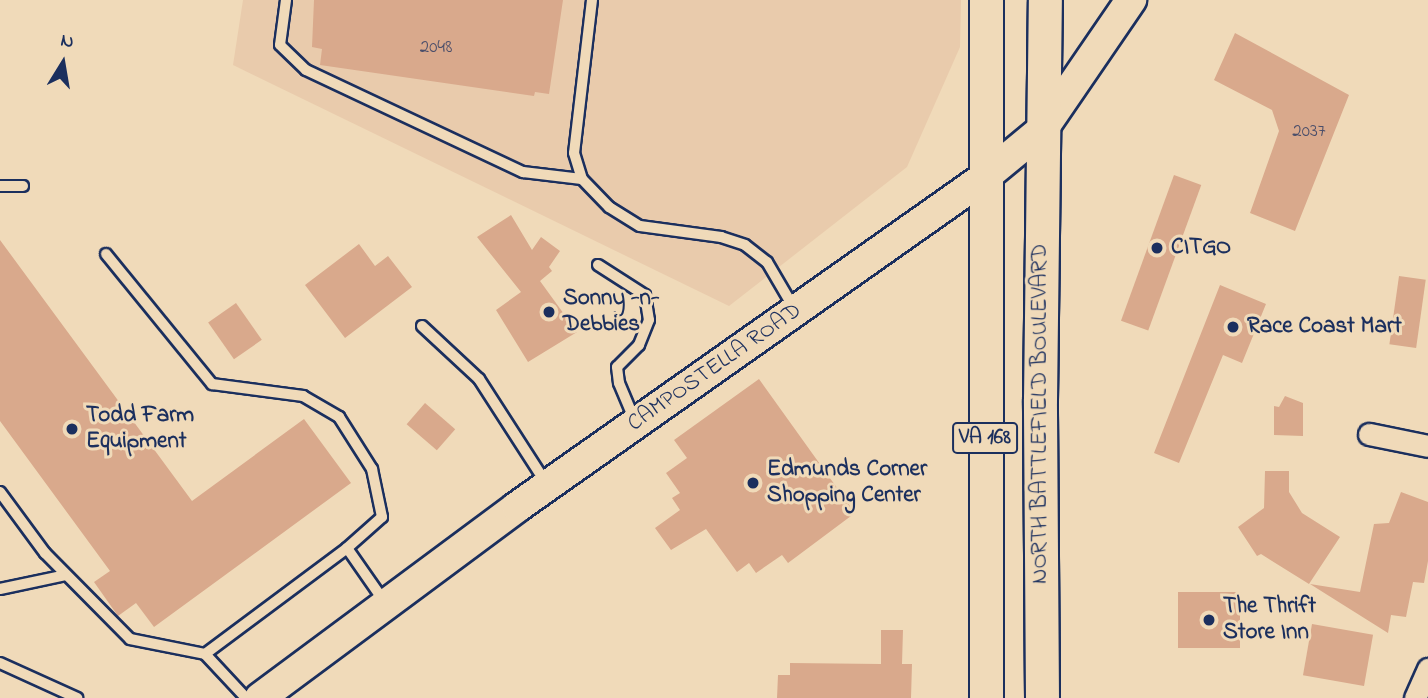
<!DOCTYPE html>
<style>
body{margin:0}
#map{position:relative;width:1428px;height:698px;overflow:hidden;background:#f0dab9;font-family:"Indie Flower",sans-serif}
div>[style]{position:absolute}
.built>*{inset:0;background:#e9cbac}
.building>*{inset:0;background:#d9a98c;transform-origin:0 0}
.roads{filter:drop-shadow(2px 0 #1b2f5e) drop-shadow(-2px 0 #1b2f5e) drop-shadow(0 2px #1b2f5e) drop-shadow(0 -2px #1b2f5e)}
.lane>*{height:10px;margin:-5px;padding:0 5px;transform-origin:5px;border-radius:5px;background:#f0dab9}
.street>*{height:21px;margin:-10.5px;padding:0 10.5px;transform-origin:10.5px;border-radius:10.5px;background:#f0dab9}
.secondary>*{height:30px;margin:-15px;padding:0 15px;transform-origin:15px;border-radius:15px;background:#f0dab9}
.primary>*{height:33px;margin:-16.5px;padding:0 16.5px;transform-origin:16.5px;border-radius:16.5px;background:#f0dab9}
.dots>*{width:19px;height:19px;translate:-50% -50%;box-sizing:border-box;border:4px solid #f0dab9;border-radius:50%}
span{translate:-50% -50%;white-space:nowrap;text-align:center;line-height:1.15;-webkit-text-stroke:6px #f0dab9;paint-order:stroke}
.number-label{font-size:19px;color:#4a4e6a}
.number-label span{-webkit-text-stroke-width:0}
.shield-label span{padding:2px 5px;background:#f0dab9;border:2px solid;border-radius:5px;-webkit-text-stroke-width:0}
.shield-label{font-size:21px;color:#1b2f5e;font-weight:700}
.poi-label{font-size:23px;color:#1b2f5e;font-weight:700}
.left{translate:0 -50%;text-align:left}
.street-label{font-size:23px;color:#1b2f5e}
.north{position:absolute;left:28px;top:28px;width:70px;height:70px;-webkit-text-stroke:5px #f0dab9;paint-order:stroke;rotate:11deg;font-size:19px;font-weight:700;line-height:28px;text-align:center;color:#1b2f5e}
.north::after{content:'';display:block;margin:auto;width:24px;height:32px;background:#1b2f5e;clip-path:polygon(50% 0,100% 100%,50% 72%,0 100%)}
</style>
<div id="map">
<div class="built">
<i style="clip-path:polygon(243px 0,961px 0,960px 47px,907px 167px,729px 306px,233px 65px)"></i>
</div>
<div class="building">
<i style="clip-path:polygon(314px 0,563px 0,549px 94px,535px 92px,534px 96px,320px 65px,322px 49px,312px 47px)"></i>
<i style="clip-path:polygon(1235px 33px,1349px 95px,1295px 231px,1250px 213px,1279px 131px,1272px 110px,1214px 80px)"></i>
<i style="left:1174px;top:175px;width:29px;height:155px;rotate:20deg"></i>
<i style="clip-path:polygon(511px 215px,532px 250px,541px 237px,560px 251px,549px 267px,552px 271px,540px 281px,577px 332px,528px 362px,496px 310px,521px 292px,477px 237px)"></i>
<i style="clip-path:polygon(0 240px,192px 501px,304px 419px,351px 483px,154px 627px,136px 603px,118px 616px,94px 582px,110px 571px,0 421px)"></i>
<i style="clip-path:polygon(359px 244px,375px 266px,388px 256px,412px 287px,345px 338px,305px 285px)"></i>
<i style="left:1399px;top:276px;width:27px;height:69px;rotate:8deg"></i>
<i style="clip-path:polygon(1220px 285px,1266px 304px,1242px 363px,1223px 355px,1179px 463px,1154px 453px)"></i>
<i style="left:236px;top:303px;width:45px;height:34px;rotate:55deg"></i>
<i style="clip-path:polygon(759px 379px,855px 513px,788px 563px,782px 555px,756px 573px,749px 563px,737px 572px,706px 529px,671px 550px,655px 528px,680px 510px,672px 498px,680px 493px,666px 473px,687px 458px,674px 440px)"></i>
<i style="clip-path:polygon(1285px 396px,1303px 403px,1303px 436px,1274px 435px,1274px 406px,1279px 407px)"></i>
<i style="left:425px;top:403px;width:40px;height:28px;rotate:41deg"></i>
<i style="clip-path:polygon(1265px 471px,1289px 471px,1289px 492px,1302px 513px,1340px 537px,1309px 584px,1261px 554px,1257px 556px,1238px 527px,1264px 508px)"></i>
<i style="clip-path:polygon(1401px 492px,1428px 502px,1428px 561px,1424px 583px,1413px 582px,1406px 617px,1391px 615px,1388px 633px,1310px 584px,1360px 592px,1374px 524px,1389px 523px)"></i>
<i style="left:1178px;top:592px;width:62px;height:56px"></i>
<i style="left:1312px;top:624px;width:62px;height:52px;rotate:10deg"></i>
<i style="clip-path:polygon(881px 630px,903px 630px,902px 664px,912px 664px,911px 698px,777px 698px,778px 675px,790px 675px,790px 663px,881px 664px)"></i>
</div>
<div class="roads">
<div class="lane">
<i style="left:286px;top:0;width:45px;rotate:97.6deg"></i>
<i style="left:280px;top:45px;width:36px;rotate:44deg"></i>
<i style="left:306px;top:70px;width:240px;rotate:25.2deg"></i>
<i style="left:523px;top:172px;width:59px;rotate:6.8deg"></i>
<i style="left:592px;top:0;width:154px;rotate:96.7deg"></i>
<i style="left:574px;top:153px;width:27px;rotate:73deg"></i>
<i style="left:582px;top:179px;width:39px;rotate:46deg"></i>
<i style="left:609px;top:207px;width:36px;rotate:32deg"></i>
<i style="left:640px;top:226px;width:82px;rotate:7.7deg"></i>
<i style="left:721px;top:237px;width:25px;rotate:18deg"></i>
<i style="left:745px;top:245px;width:28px;rotate:38deg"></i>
<i style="left:767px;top:262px;width:53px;rotate:59.6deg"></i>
<i style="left:0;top:186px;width:23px"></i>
<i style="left:106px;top:254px;width:168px;rotate:50.8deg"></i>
<i style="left:212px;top:384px;width:92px;rotate:7.5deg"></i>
<i style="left:303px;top:396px;width:42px;rotate:30.3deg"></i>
<i style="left:339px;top:417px;width:62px;rotate:57.6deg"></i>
<i style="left:372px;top:469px;width:49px;rotate:78.2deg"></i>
<i style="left:382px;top:517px;width:47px;rotate:138.5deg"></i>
<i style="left:347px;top:548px;width:68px;rotate:55.1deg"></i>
<i style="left:598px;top:265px;width:56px;rotate:32.6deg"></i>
<i style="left:645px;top:295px;width:25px;rotate:81deg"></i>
<i style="left:649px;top:320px;width:27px;rotate:112deg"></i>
<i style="left:639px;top:345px;width:31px;rotate:135deg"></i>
<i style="left:617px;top:367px;width:16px;rotate:83deg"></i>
<i style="left:619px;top:383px;width:41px;rotate:67.2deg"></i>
<i style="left:422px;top:326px;width:78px;rotate:42.9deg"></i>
<i style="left:479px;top:379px;width:124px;rotate:57.2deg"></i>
<i style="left:0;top:492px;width:76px;rotate:53.6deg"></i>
<i style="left:45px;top:553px;width:121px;rotate:45.3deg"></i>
<i style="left:130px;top:639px;width:76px;rotate:11.3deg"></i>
<i style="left:205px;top:654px;width:60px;rotate:47deg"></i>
<i style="left:0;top:589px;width:67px;rotate:-12deg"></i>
<i style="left:205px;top:654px;width:177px;rotate:-36.7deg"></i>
<i style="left:0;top:663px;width:85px;rotate:24.4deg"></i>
</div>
<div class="street">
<i style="left:1369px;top:434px;width:60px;rotate:11.5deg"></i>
<i style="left:1415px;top:698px;width:32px;rotate:-66deg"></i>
</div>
<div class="secondary">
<i style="left:260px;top:698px;width:320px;rotate:-36.6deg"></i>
<i style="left:517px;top:507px;width:573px;rotate:-35.19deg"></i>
<i style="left:985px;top:177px;width:74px;rotate:-39.5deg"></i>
<i style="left:1042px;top:130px;width:158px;rotate:-55.6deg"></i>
</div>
<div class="primary">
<i style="left:986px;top:698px;width:698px;rotate:-90deg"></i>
<i style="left:1042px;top:698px;width:299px;rotate:-90.4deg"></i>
<i style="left:1040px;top:399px;width:399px;rotate:-89.3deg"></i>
</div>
</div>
<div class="dots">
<i style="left:1157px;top:248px;background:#1b2f5e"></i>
<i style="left:549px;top:312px;background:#1b2f5e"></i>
<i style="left:1233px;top:327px;background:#1b2f5e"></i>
<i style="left:72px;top:429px;background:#1b2f5e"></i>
<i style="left:753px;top:483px;background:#1b2f5e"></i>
<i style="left:1209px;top:620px;background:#1b2f5e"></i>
</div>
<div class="number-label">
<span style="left:436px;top:48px">2048</span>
<span style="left:1309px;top:132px">2037</span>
</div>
<div class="shield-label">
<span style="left:985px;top:438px">VA 168</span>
</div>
<div class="poi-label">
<span class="left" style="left:1171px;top:248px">CITGO</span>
<span class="left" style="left:563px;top:312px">Sonny -n-<br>Debbies</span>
<span class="left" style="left:1247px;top:327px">Race Coast Mart</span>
<span class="left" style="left:86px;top:429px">Todd Farm<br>Equipment</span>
<span class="left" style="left:767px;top:483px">Edmunds Corner<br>Shopping Center</span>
<span class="left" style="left:1223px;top:620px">The Thrift<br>Store Inn</span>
</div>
<div class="street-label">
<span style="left:715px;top:368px;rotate:-35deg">CAMPOSTELLA ROAD</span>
<span style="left:1041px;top:414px;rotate:-90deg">NORTH BATTLEFIELD BOULEVARD</span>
</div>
<div class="north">N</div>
</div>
